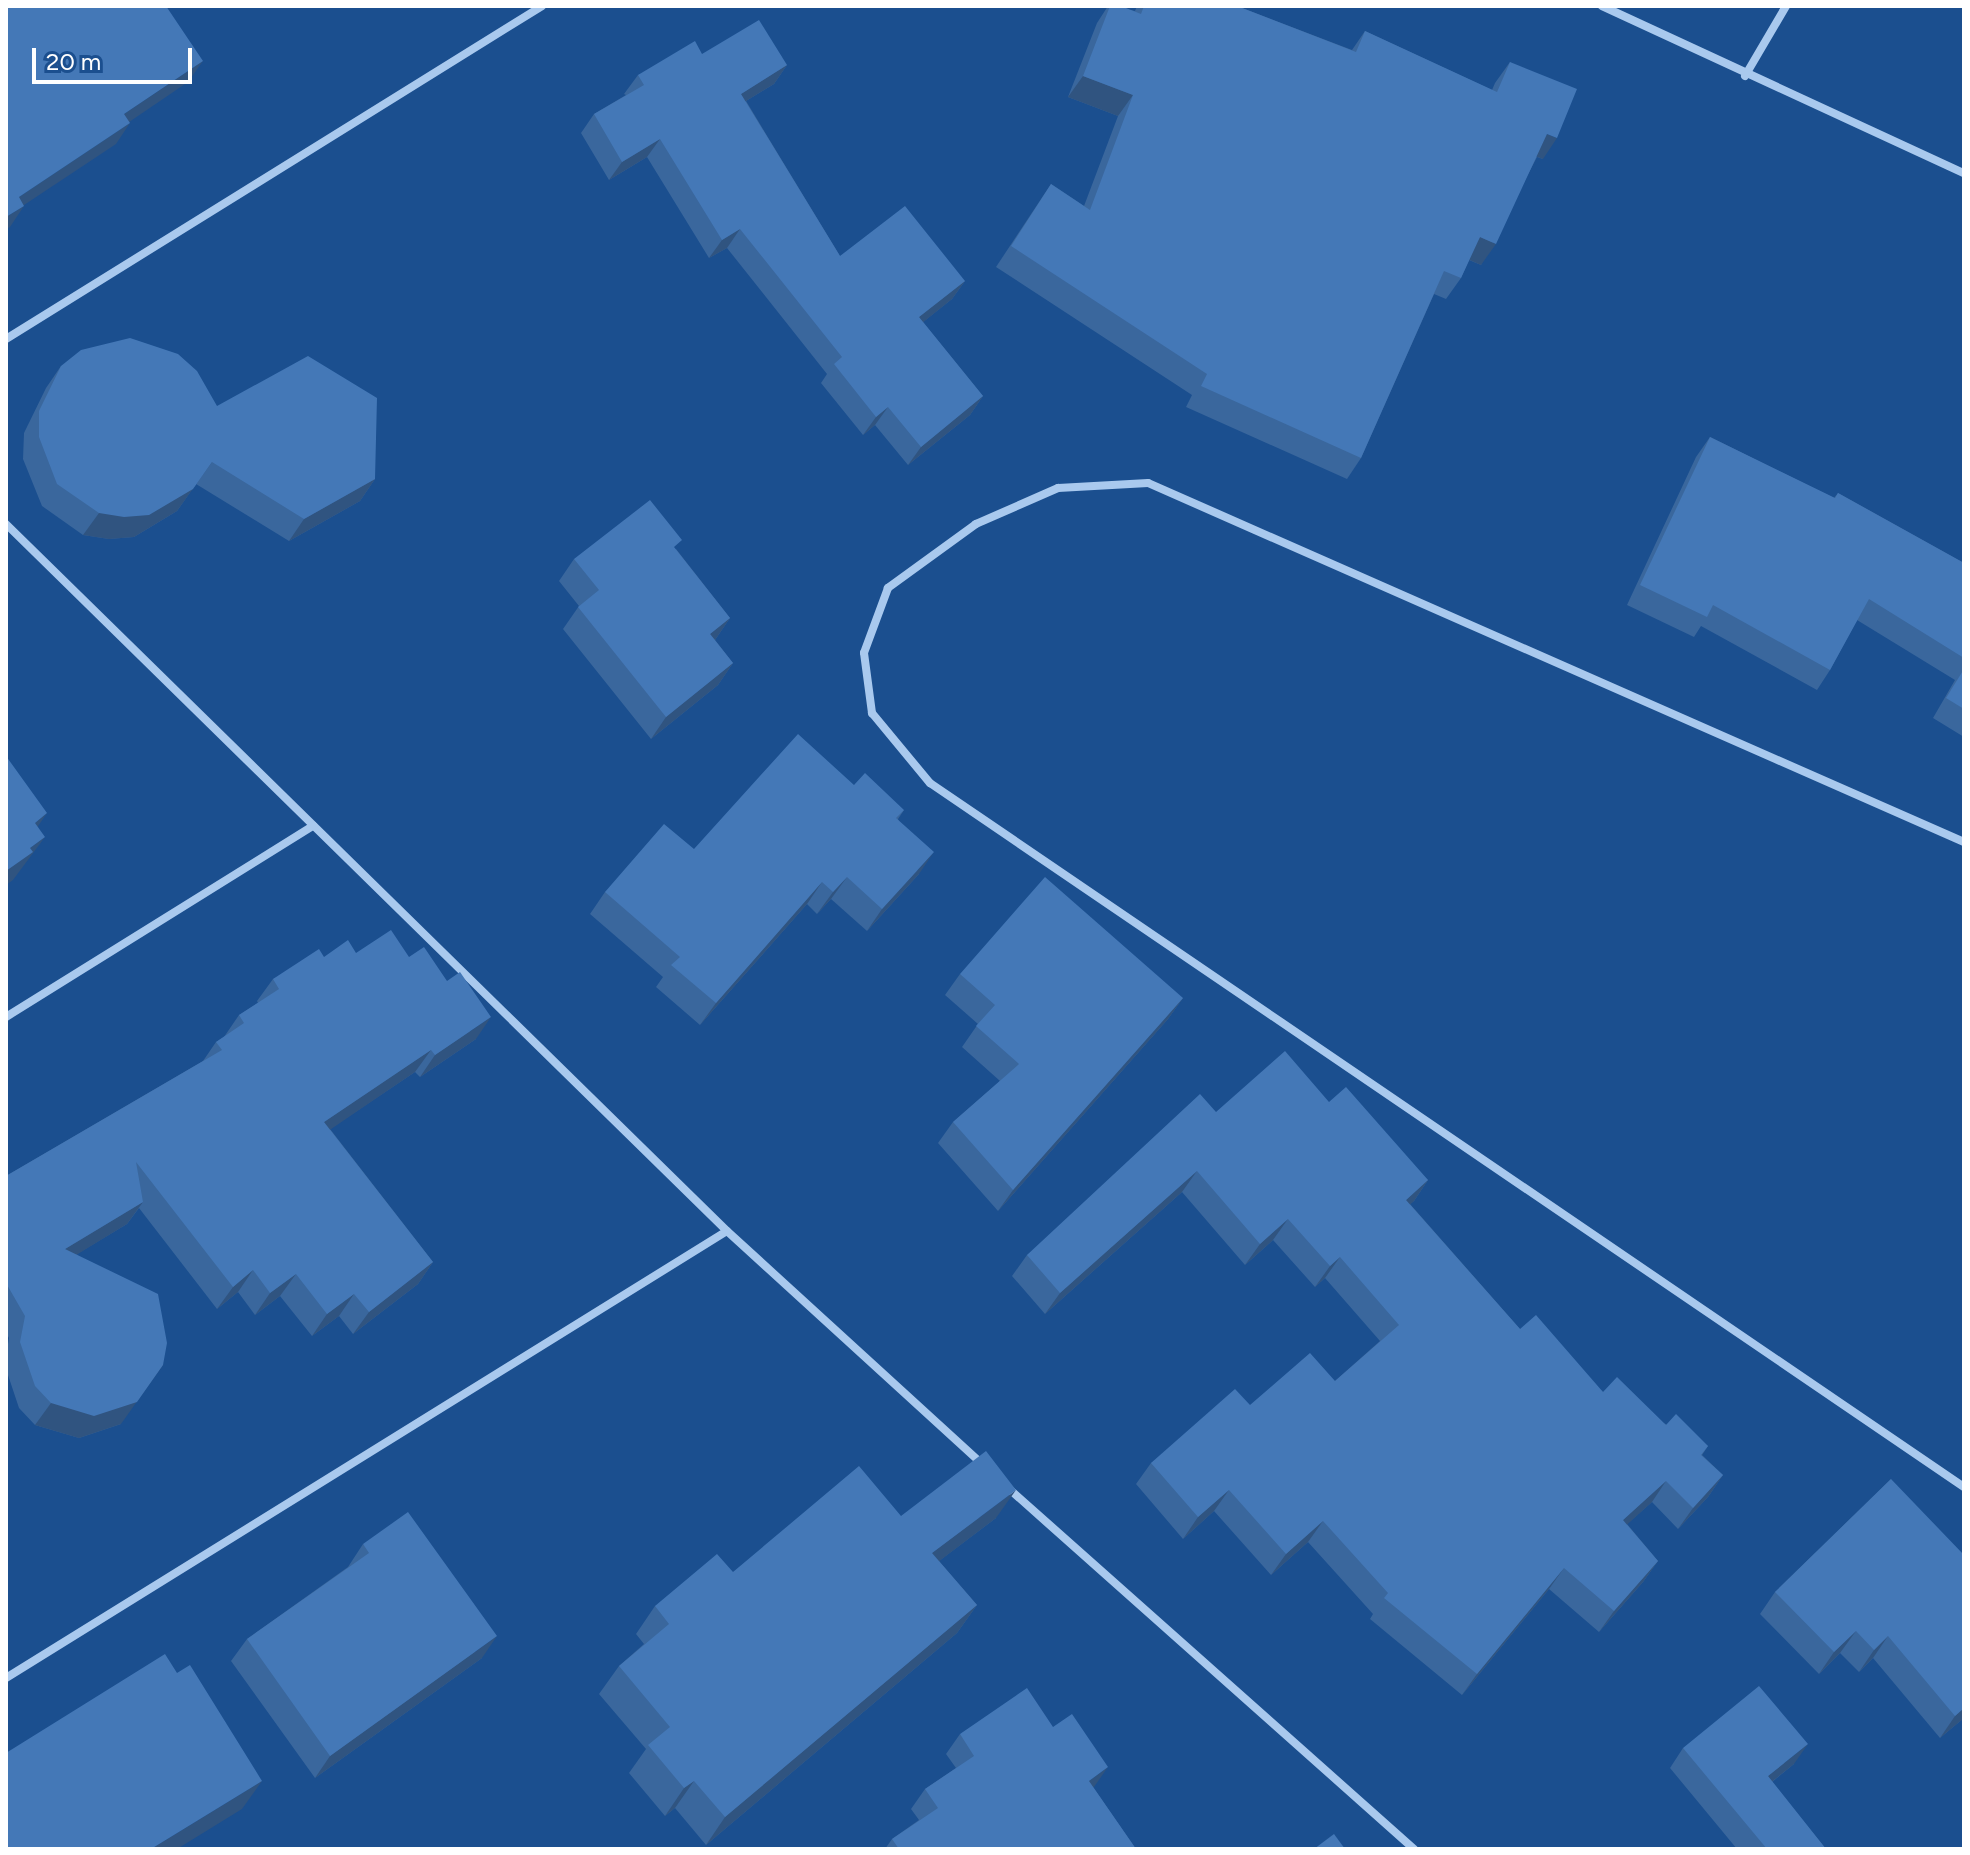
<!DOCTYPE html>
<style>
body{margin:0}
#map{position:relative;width:1970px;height:1855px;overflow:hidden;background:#1b4f8f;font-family:Figtree,sans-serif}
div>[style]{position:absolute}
.street>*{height:8px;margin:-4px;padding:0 4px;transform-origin:4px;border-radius:4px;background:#a9c9ee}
.wall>*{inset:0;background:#3a679d}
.shaded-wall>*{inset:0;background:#305480}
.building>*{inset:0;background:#4478b7}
span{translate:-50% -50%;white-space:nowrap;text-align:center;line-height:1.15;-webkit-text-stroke:8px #1b4f8f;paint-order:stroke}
.frame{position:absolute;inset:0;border:8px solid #fff;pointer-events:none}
.scale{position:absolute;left:32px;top:48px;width:160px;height:36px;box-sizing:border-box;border:4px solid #fff;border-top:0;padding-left:10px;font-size:24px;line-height:28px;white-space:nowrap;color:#fff;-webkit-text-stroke:6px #1b4f8f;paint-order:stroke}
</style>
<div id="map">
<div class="street">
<i style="left:1602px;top:6px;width:399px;rotate:24.8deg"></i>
<i style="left:1745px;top:76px;width:81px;rotate:-59.6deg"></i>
<i style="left:6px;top:339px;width:631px;rotate:-31.85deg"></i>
<i style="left:6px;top:524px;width:1010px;rotate:44.44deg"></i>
<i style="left:727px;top:1231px;width:345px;rotate:42.4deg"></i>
<i style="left:1964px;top:842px;width:891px;rotate:-156.25deg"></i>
<i style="left:1148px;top:483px;width:90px;rotate:176.8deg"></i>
<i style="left:1058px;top:488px;width:90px;rotate:156.3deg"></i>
<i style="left:976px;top:524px;width:109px;rotate:144deg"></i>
<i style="left:888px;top:588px;width:69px;rotate:110.3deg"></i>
<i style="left:864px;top:653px;width:61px;rotate:82.4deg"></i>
<i style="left:872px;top:713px;width:91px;rotate:50.4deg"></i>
<i style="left:930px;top:783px;width:1251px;rotate:34.25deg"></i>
<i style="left:6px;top:1017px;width:362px;rotate:-31.9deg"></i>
<i style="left:1007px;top:1487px;width:545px;rotate:41.65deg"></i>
<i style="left:6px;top:1678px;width:848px;rotate:-31.8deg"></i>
</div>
<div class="wall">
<i style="clip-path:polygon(1108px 6px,1135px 11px,1137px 6px,1237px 6px,1352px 50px,1365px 31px,1492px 90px,1495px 83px,1510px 62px,1543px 159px,1537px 157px,1481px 265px,1469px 260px,1461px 278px,1446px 299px,1434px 294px,1361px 458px,1347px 479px,1186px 407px,1192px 395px,996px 267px,1051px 184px,1084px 206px,1118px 116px,1068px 97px,1097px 23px)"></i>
<i style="clip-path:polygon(702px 54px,787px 65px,774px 84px,746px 101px,840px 256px,965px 281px,952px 299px,923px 322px,983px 396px,970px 415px,908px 465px,875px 425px,863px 435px,821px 383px,827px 374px,727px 248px,709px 258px,647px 157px,609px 180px,581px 133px,594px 114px,626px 95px,624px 94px,638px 75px)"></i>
<i style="clip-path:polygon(61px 366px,217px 406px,375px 479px,360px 501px,289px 541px,196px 484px,177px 511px,134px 537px,109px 539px,83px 535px,42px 506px,23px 459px,24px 433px,46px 388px)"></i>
<i style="clip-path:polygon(1710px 437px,1834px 498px,1838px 493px,1964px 563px,1964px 737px,1933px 718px,1955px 680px,1857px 620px,1830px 670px,1817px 690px,1701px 626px,1694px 637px,1627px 605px,1696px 457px)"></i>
<i style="clip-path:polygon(676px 549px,730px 618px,715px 640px,733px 663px,718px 685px,651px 739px,563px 629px,579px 606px,559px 581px,574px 559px)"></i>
<i style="clip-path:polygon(904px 810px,898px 819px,919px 874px,867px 931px,831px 899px,817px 914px,807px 904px,700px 1025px,656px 987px,663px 977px,590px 914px,605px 892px,694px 849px)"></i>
<i style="clip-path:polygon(356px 953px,409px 957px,476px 1039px,420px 1077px,415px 1072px,330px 1129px,433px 1262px,418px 1284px,353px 1334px,339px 1316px,312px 1336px,280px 1296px,255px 1315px,238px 1292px,217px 1309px,139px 1208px,127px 1224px,77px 1254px,121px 1424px,79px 1438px,35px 1425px,19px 1408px,6px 1369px,6px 1356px,9px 1338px,6px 1332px,6px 1176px,203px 1061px,216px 1042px,224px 1037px,239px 1015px,258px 1003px,257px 1001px,273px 979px,324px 957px)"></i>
<i style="clip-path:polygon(960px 974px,1183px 998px,1168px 1019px,998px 1211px,938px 1143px,953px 1122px,1000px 1081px,962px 1047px,978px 1024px,945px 995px)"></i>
<i style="clip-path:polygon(1329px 1102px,1428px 1180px,1414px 1201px,1410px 1204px,1520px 1329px,1603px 1392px,1708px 1446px,1702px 1455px,1723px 1475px,1708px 1497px,1678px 1529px,1652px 1502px,1627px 1524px,1658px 1561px,1643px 1582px,1599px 1632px,1549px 1589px,1462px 1695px,1370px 1619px,1373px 1614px,1308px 1542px,1271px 1575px,1214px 1511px,1183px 1539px,1136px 1484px,1151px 1463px,1250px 1405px,1335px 1381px,1380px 1341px,1325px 1278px,1315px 1287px,1273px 1240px,1245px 1265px,1182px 1192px,1045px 1314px,1012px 1276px,1027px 1255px,1216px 1112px)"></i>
<i style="clip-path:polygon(1891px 1479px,1964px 1718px,1940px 1738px,1873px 1658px,1859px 1672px,1840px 1653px,1819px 1674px,1760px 1614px,1775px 1592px)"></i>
<i style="clip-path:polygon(901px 1516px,996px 1518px,939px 1561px,977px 1605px,957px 1633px,706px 1845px,675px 1808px,665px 1816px,629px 1773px,646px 1749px,599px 1694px,619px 1666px,644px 1644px,636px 1634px,655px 1606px,733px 1572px)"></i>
<i style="clip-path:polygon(363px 1544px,482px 1658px,315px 1778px,231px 1661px,247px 1639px,348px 1567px)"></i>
<i style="clip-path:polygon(960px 1734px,1093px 1787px,1136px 1849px,885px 1849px,892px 1839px,919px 1820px,911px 1809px,925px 1789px,956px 1768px,946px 1754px)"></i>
<i style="clip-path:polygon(1683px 1748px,1794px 1764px,1772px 1782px,1826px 1849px,1737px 1849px,1670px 1768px)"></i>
</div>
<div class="shaded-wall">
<i style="clip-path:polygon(203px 61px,188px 82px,110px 135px,124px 114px)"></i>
<i style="clip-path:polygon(787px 65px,774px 84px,728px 112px,741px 94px)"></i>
<i style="clip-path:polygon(1083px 76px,1133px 95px,1118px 116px,1068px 97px)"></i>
<i style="clip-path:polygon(130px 123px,116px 144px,6px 217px,19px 197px)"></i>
<i style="clip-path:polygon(1547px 134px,1557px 138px,1543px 159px,1532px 155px)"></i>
<i style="clip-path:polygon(660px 139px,647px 157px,609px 180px,622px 162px)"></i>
<i style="clip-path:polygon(24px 206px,10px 227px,6px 229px,6px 217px)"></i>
<i style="clip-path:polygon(740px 229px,727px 248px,709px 258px,722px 240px)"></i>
<i style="clip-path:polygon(1480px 237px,1496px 244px,1481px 265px,1465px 258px)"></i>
<i style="clip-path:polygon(965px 281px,952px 299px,906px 336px,919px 317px)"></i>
<i style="clip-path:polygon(983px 396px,970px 415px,908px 465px,921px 447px)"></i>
<i style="clip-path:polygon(888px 407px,875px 425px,863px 435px,876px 417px)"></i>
<i style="clip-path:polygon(212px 462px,177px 511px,134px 537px,109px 539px,83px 535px,99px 513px)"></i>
<i style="clip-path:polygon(375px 479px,360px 501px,289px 541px,304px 519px)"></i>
<i style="clip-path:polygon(730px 618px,715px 640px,710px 634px)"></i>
<i style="clip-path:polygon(733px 663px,718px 685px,651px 739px,666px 717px)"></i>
<i style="clip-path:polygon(47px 813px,28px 841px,35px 823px)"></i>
<i style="clip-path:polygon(45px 837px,13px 880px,6px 885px,6px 871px,30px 848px)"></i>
<i style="clip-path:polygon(934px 852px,919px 874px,867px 931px,882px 909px)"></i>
<i style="clip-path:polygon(847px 877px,831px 899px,817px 914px,833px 892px)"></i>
<i style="clip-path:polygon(822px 882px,807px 904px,700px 1025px,716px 1003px)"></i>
<i style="clip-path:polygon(1183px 998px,1168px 1019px,998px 1211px,1013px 1190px)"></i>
<i style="clip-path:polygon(491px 1017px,476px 1039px,420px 1077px,435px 1055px)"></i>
<i style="clip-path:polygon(431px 1050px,415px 1072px,309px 1144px,324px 1122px)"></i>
<i style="clip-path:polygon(1197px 1171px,1182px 1192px,1045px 1314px,1060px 1293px)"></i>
<i style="clip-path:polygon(1428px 1180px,1414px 1201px,1391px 1221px,1406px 1200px)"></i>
<i style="clip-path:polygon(143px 1202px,127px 1224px,50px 1271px,65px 1249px)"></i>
<i style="clip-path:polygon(1288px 1219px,1273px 1240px,1245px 1265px,1260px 1244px)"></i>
<i style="clip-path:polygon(1340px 1257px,1325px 1278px,1315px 1287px,1330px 1266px)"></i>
<i style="clip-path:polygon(433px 1262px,418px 1284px,353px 1334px,369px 1312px)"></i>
<i style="clip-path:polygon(253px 1270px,238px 1292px,217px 1309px,233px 1287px)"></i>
<i style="clip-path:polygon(296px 1274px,280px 1296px,255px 1315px,270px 1293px)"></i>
<i style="clip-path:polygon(354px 1294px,339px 1316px,312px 1336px,327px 1314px)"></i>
<i style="clip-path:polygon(163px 1365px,121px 1424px,79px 1438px,35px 1425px,51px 1403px)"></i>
<i style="clip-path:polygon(1723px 1475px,1708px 1497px,1678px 1529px,1693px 1508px)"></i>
<i style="clip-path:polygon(1666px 1481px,1652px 1502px,1609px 1541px,1623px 1520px)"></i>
<i style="clip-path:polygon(1016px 1490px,996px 1518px,913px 1581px,932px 1553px)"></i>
<i style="clip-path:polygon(1229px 1490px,1214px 1511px,1183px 1539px,1198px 1517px)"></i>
<i style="clip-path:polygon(1323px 1521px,1308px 1542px,1271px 1575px,1286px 1554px)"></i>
<i style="clip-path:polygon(1658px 1561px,1643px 1582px,1599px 1632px,1614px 1611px)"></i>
<i style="clip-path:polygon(1564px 1568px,1549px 1589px,1462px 1695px,1477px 1674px)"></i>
<i style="clip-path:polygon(977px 1605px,957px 1633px,706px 1845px,725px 1817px)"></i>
<i style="clip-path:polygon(1856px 1631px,1840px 1653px,1819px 1674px,1834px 1652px)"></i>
<i style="clip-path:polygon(497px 1636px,482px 1658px,315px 1778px,330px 1756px)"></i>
<i style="clip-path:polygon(1888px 1636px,1873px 1658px,1859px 1672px,1874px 1650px)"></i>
<i style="clip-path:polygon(1964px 1708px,1964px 1718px,1940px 1738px,1955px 1716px)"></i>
<i style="clip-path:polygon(1808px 1744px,1794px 1764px,1754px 1796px,1768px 1776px)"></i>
<i style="clip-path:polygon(1108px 1767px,1094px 1787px,1075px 1800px,1089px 1781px)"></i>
<i style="clip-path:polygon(262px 1781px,242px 1809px,177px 1849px,151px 1849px)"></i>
<i style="clip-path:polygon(694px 1781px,675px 1808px,665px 1816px,684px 1788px)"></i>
</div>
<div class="building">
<i style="clip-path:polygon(6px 6px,166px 6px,203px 61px,124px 114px,130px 123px,19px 197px,24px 206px,6px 217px)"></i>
<i style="clip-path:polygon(1110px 6px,1121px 6px,1141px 14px,1144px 6px,1237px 6px,1356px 52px,1365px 31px,1497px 92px,1510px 62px,1577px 89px,1557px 138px,1547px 134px,1496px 244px,1480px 237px,1461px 278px,1444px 271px,1361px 458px,1201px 386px,1207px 374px,1011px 246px,1051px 184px,1090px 210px,1133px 95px,1083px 76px)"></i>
<i style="clip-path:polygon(759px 20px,787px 65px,741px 94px,840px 256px,905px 206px,965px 281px,919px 317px,983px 396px,921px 447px,888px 407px,876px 417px,834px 364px,842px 357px,740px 229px,722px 240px,660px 139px,622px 162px,594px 114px,644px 85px,638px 75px,695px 41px,702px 54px)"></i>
<i style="clip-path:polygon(130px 338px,178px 354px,197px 371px,217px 406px,308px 356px,377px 398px,375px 479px,304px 519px,212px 462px,193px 489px,149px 515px,124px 517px,99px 513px,57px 484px,39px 437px,39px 411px,61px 366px,81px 350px)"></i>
<i style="clip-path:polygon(1710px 437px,1835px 498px,1838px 493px,1964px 563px,1964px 658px,1869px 599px,1830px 670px,1713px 605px,1707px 617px,1640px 585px)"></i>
<i style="clip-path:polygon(650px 500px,682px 540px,674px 547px,730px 618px,710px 634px,733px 663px,666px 717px,578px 607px,599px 590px,574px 559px)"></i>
<i style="clip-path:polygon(1964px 669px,1964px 709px,1946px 698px)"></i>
<i style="clip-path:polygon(798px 734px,854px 785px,865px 773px,904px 810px,896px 818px,934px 852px,882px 909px,847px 877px,833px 892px,822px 882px,716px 1003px,671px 965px,680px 957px,605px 892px,664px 824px,694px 849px)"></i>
<i style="clip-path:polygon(6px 756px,47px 813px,35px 823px,45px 837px,30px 848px,33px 852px,6px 871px)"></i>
<i style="clip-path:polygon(1045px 877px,1183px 998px,1013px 1190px,953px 1122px,1019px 1064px,976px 1026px,995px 1005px,960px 974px)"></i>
<i style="clip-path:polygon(391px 930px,409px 957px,424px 947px,447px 981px,460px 972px,491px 1017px,435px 1055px,431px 1050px,324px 1122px,433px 1262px,369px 1312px,354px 1294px,327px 1314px,296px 1274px,270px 1293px,253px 1270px,233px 1287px,136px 1162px,143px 1202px,65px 1249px,158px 1294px,167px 1343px,163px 1365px,137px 1402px,94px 1416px,51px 1403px,35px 1386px,20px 1342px,25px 1316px,6px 1283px,6px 1176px,222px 1050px,216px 1042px,244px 1023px,239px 1015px,279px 989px,273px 979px,319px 949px,324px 957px,348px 940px,356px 953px)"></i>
<i style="clip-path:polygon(1285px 1051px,1329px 1102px,1346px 1087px,1428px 1180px,1406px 1200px,1520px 1329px,1536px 1315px,1603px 1392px,1617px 1377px,1666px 1425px,1676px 1414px,1708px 1446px,1701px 1455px,1723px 1475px,1693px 1508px,1666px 1481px,1623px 1520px,1658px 1561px,1614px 1611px,1564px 1568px,1477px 1674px,1384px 1598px,1388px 1593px,1323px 1521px,1286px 1554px,1229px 1490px,1198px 1517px,1151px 1463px,1235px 1389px,1250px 1405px,1310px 1353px,1335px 1381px,1399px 1325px,1340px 1257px,1330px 1266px,1288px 1219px,1260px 1244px,1197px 1171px,1060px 1293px,1027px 1255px,1200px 1094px,1216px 1112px)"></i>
<i style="clip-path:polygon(986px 1451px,1016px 1490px,932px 1553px,977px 1605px,725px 1817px,694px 1781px,684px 1788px,648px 1745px,670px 1727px,619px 1666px,669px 1624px,655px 1606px,717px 1554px,733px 1572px,859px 1466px,901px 1516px)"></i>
<i style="clip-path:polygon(1891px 1479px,1964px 1555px,1964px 1708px,1955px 1716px,1888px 1636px,1874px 1650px,1856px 1631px,1834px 1652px,1775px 1592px)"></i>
<i style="clip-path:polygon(408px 1512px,497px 1636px,330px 1756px,247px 1639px,369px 1553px,363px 1544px)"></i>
<i style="clip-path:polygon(165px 1654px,177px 1673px,190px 1665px,262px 1781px,151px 1849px,6px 1849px,6px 1753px)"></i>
<i style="clip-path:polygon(1759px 1686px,1808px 1744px,1768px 1776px,1826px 1849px,1767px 1849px,1683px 1748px)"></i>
<i style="clip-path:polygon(1027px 1688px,1053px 1727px,1072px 1714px,1108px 1767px,1089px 1781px,1136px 1849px,899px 1849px,892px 1839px,938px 1808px,925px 1789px,974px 1756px,960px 1734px)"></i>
<i style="clip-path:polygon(1334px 1834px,1345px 1849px,1314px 1849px)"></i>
</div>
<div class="frame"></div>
<div class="scale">20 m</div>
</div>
